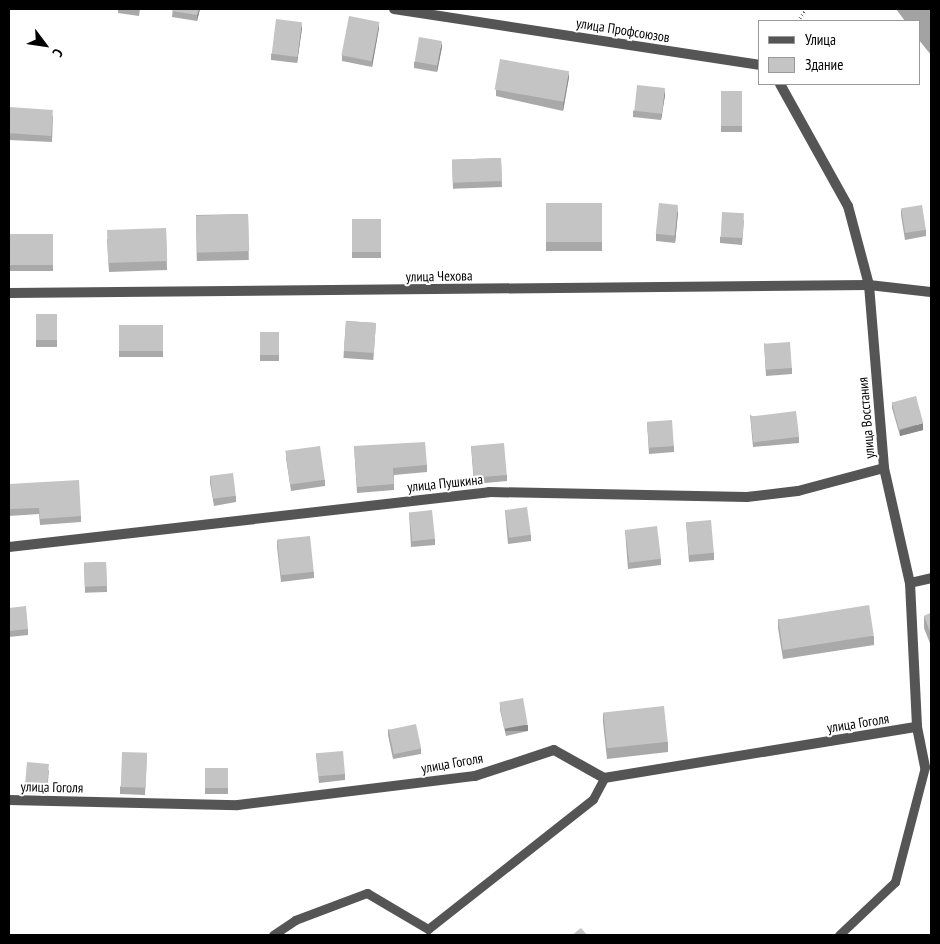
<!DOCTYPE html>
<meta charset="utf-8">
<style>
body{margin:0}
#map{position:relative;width:940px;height:944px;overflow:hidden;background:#fff;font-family:"PT Sans Narrow",sans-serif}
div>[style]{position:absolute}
.water>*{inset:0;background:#a3a3a3}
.path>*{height:3px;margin-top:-1.5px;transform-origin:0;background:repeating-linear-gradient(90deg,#777 0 1px,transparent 0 3.5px)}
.lane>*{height:9px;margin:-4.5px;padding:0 4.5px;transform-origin:4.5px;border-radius:4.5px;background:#555}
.street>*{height:10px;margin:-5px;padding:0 5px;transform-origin:5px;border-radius:5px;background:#555}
.wall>*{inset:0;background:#a9a9a9;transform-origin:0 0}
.shaded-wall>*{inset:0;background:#898989;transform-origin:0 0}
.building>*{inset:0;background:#c4c4c4;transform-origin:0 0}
span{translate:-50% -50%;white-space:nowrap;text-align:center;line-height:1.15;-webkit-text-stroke:4px #fff;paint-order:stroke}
.street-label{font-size:14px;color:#000}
.frame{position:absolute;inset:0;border:10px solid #000;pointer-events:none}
.legend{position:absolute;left:758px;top:20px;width:162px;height:65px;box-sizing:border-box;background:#fff;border:1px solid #999;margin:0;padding:6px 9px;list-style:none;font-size:15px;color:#000}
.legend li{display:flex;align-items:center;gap:10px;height:25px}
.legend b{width:25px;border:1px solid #999}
.north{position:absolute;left:20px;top:20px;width:50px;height:50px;-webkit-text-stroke:4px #fff;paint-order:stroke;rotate:121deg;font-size:14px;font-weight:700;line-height:20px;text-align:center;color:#000}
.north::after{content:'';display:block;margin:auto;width:18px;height:22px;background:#000;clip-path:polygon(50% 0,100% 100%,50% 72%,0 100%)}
</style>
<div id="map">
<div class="water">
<i style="clip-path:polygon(896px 9px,931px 9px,931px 55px,919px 40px,919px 21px,905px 21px)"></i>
</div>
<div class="path">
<i style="left:798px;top:21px;width:14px;rotate:-56deg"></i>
</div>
<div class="lane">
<i style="left:273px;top:935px;width:27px;rotate:-34deg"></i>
<i style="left:295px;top:920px;width:77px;rotate:-20.6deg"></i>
<i style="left:367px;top:893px;width:71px;rotate:30.5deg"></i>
<i style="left:428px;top:929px;width:210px;rotate:-38.2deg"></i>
<i style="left:593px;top:799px;width:24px;rotate:-62deg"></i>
<i style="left:839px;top:935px;width:77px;rotate:-43.4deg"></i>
<i style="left:895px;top:882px;width:119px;rotate:-75.4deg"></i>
</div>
<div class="street">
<i style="left:394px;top:9px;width:369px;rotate:8.7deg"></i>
<i style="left:780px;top:84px;width:140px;rotate:60.9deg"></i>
<i style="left:848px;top:206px;width:82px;rotate:75.1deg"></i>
<i style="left:869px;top:285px;width:184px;rotate:85.3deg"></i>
<i style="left:884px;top:468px;width:118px;rotate:77.3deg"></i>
<i style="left:910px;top:583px;width:144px;rotate:87.2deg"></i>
<i style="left:917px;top:727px;width:41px;rotate:78.7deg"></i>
<i style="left:9px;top:293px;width:860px;rotate:-0.53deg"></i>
<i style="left:869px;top:285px;width:62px;rotate:6.4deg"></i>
<i style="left:9px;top:547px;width:483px;rotate:-6.5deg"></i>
<i style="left:489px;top:492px;width:258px;rotate:1.1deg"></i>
<i style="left:747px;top:497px;width:51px;rotate:-6.7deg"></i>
<i style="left:798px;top:491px;width:89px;rotate:-15deg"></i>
<i style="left:910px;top:583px;width:22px;rotate:-13deg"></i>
<i style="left:9px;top:800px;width:229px;rotate:1.3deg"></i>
<i style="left:238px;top:805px;width:239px;rotate:-7deg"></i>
<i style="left:475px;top:776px;width:83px;rotate:-18.2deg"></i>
<i style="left:554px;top:750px;width:57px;rotate:29.2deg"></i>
<i style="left:604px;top:778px;width:317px;rotate:-9.3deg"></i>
</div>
<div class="wall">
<i style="clip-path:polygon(118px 9px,140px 9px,139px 16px,118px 13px)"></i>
<i style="clip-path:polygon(173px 9px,200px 9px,197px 21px,172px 17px)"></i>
<i style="clip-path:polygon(302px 28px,297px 63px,271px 60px,271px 54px)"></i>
<i style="clip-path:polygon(379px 28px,372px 67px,342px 61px,342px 55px)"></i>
<i style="clip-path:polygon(442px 47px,437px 72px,414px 68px,414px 62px)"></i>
<i style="clip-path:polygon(569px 77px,563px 111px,496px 96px,496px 90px)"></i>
<i style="left:721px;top:91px;width:21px;height:41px"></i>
<i style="clip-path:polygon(665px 95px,661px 120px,633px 117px,633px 111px)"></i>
<i style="clip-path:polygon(9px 107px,53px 116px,52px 142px,9px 140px)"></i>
<i style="left:501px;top:158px;width:29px;height:49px;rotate:88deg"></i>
<i style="left:602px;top:203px;width:48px;height:56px;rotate:90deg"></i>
<i style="clip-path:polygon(901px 209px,926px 230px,926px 236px,905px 240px,901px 215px)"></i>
<i style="clip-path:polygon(678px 212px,675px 243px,656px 241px,656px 234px)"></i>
<i style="left:248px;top:214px;width:46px;height:52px;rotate:89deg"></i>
<i style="left:381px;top:219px;width:39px;height:29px;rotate:90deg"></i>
<i style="clip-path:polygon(744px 220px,742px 245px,720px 243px,720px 237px)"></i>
<i style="clip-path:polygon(166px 228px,167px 270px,109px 272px,107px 239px)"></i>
<i style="left:10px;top:234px;width:43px;height:37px"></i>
<i style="left:36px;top:314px;width:21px;height:33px"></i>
<i style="left:346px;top:321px;width:30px;height:37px;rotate:4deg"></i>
<i style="left:163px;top:325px;width:32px;height:44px;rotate:90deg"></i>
<i style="left:260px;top:332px;width:19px;height:29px"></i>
<i style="clip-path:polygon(764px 343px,792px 368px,792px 374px,766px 376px)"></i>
<i style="clip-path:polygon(892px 402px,923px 430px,900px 436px,892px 408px)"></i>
<i style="clip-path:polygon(750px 415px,799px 437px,799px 443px,753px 447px)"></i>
<i style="clip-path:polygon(647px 422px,674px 446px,674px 452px,649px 454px)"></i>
<i style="clip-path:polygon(354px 446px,427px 465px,427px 472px,394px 475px,394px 490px,357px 493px)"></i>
<i style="clip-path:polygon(471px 446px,507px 475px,507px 481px,474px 484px)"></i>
<i style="clip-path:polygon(286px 452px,325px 480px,325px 486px,291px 491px,286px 458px)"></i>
<i style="clip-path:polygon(210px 476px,236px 496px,236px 502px,214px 506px,210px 483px)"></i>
<i style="clip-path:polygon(9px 484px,81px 516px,81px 522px,40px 525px,39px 514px,9px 516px)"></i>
<i style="clip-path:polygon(505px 510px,531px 535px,531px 541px,508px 544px)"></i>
<i style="clip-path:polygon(409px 512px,435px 539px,435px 545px,411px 547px)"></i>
<i style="clip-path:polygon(686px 522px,714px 553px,714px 560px,689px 562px)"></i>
<i style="clip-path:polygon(625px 530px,661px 559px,661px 565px,628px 569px)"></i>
<i style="clip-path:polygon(277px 540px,314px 572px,314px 578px,281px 582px,277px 547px)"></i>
<i style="left:106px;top:562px;width:30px;height:22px;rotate:88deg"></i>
<i style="clip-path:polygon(9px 608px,28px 629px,28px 635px,9px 637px)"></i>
<i style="clip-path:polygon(931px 613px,931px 646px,924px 628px,924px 616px)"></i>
<i style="clip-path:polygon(778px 619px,874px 636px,874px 645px,783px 659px,778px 628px)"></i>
<i style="clip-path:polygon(500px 703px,528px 731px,506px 736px,500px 710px)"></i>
<i style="clip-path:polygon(603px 713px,668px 742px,668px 752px,607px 759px,603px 722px)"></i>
<i style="clip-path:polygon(388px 729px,421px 748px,421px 754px,393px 759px,388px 735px)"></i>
<i style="clip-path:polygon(147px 753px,145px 795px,120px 794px,120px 787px)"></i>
<i style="clip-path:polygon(316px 753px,345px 774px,345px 780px,319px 783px)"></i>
<i style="left:228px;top:768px;width:26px;height:23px;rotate:90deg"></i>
<i style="clip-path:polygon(49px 770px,47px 794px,25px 793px,25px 787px)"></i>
</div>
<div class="shaded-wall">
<i style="clip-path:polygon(199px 9px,200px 9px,197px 21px,197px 15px)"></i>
<i style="clip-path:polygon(302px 22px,302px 28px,297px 63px,297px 57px)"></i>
<i style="clip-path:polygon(379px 22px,379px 28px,372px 67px,372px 60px)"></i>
<i style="clip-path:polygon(442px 41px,442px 47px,437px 72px,437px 66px)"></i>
<i style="clip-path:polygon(569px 71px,569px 77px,563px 111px,563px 105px)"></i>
<i style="clip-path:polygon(665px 88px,665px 95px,661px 120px,661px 114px)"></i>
<i style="clip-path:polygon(678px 205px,678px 212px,675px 243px,675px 236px)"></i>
<i style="clip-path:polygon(923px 423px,923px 430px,900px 436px,900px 430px)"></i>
<i style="left:528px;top:725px;width:6px;height:23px;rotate:90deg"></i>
</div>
<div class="building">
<i style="clip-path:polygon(173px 9px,199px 9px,197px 15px,172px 11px)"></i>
<i style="left:349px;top:16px;width:31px;height:40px;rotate:11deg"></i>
<i style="left:276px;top:19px;width:26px;height:35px;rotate:7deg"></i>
<i style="left:419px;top:37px;width:23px;height:25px;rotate:10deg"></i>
<i style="left:500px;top:59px;width:70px;height:31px;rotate:10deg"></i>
<i style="left:637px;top:85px;width:28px;height:26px;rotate:6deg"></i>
<i style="left:721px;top:91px;width:21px;height:35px"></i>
<i style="left:9px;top:107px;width:44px;height:26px;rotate:4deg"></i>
<i style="left:501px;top:158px;width:23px;height:49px;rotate:88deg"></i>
<i style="left:602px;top:203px;width:39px;height:56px;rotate:90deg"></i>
<i style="left:659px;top:203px;width:19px;height:31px;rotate:6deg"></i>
<i style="left:922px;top:205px;width:25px;height:21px;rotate:81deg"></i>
<i style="left:722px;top:212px;width:22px;height:25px;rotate:3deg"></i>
<i style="left:248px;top:214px;width:37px;height:52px;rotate:88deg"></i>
<i style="left:381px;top:219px;width:33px;height:29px;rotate:90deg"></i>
<i style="left:166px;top:228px;width:33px;height:59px;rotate:88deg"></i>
<i style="left:10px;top:234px;width:43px;height:31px"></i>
<i style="left:36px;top:314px;width:21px;height:26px"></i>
<i style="left:346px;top:321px;width:30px;height:30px;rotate:4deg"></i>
<i style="left:163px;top:325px;width:26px;height:44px;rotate:90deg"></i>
<i style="left:260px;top:332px;width:19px;height:23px"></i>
<i style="left:790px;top:342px;width:26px;height:26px;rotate:86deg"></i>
<i style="left:916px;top:396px;width:28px;height:25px;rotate:75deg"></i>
<i style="left:796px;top:411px;width:26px;height:46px;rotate:83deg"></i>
<i style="left:672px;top:420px;width:26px;height:25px;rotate:86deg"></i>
<i style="clip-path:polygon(425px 442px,427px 465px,393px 468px,394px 484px,357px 487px,354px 446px)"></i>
<i style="left:504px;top:443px;width:32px;height:33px;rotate:85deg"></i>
<i style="left:320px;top:446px;width:34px;height:35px;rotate:82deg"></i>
<i style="left:233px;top:473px;width:23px;height:23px;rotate:83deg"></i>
<i style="clip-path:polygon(79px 480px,81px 516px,40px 519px,39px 508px,9px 509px,9px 484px)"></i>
<i style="left:527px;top:507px;width:28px;height:22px;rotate:82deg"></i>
<i style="left:432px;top:510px;width:29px;height:23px;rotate:84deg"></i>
<i style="left:711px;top:520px;width:33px;height:25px;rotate:85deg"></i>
<i style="left:657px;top:526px;width:33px;height:32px;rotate:83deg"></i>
<i style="left:310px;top:536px;width:36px;height:33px;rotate:84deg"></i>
<i style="left:106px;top:562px;width:24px;height:22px;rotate:88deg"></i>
<i style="left:869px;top:605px;width:31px;height:92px;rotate:81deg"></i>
<i style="clip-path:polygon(26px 606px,28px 629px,9px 631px,9px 608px)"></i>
<i style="clip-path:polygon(931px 613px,931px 634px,924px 616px)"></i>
<i style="left:523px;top:698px;width:27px;height:24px;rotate:80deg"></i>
<i style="left:664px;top:706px;width:36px;height:61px;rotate:84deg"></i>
<i style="left:416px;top:724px;width:25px;height:28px;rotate:78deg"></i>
<i style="left:343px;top:751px;width:23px;height:27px;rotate:85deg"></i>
<i style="left:122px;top:752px;width:25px;height:35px;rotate:2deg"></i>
<i style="left:27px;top:762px;width:22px;height:25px;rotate:5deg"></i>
<i style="left:228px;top:768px;width:20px;height:23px;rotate:90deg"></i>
<i style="clip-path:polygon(581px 928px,587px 935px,572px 935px)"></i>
</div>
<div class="street-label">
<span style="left:623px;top:30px;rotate:9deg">улица Профсоюзов</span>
<span style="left:439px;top:276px;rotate:-1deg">улица Чехова</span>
<span style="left:866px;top:418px;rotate:-95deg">улица Восстания</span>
<span style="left:445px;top:483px;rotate:-6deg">улица Пушкина</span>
<span style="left:858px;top:723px;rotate:-9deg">улица Гоголя</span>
<span style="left:452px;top:763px;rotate:-10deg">улица Гоголя</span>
<span style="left:52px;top:787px;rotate:1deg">улица Гоголя</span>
</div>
<div class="frame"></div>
<ul class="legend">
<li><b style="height:6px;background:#555"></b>Улица</li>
<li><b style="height:14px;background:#c4c4c4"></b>Здание</li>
</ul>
<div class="north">С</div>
</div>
